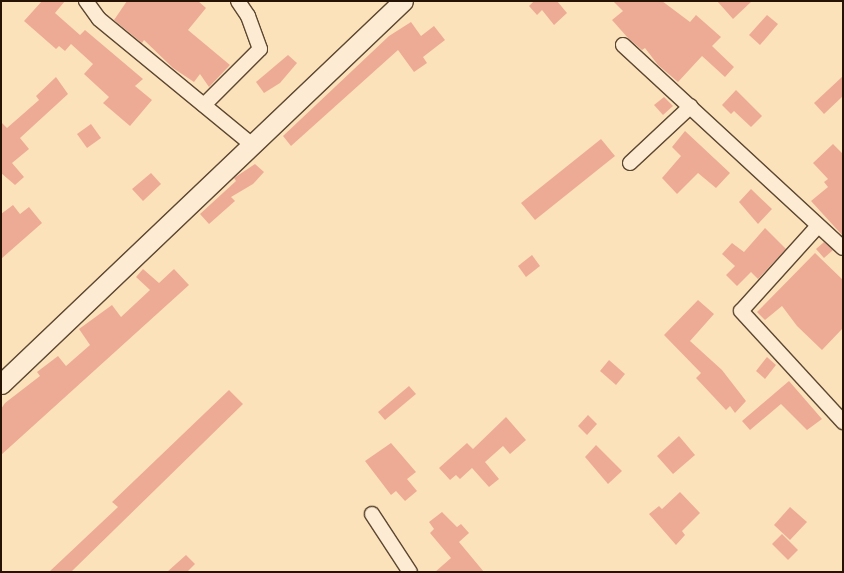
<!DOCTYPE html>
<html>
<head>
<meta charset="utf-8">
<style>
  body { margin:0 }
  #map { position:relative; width:844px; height:573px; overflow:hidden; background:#fce2bb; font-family:"Sorts Mill Goudy",serif }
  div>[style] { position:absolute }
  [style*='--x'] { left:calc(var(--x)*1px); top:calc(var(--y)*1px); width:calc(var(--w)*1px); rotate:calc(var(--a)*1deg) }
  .building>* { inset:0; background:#edab96 }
  .roads { filter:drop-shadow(1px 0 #5c4731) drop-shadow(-1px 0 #5c4731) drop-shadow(0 1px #5c4731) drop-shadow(0 -1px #5c4731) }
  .minor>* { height:14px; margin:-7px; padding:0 7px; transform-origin:7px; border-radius:7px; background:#fdecd3 }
  .secondary>* { height:19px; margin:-9.5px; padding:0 9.5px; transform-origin:9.5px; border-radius:9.5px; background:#fdecd3 }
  span { translate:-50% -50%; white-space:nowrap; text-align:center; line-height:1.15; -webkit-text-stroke:4.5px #fdecd3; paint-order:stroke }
  .frame { position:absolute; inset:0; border:2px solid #261303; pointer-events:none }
</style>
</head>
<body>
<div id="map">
  <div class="building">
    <div style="clip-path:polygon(42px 1px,65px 1px,55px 13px,80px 35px,85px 30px,143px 79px,135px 86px,152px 100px,130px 126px,103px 103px,109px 97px,84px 74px,93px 64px,71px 44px,65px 51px,59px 46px,56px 49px,24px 21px)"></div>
    <div style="clip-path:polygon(127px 1px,198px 1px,206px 8px,188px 30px,230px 65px,209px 87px,200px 74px,194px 82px,173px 68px,144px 40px,142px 43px,114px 20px)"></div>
    <div style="clip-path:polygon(534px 1px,557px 1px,567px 13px,554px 25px,542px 10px,537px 15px,529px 6px)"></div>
    <div style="clip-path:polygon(613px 1px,662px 1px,690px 22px,696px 15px,721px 37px,712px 46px,734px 67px,725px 77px,702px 56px,678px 82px,658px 65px,645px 48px,642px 50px,628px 38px,612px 20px,623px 11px)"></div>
    <div style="clip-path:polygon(717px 1px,752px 1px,733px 19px)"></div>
    <div style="clip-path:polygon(767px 15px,778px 24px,760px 45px,749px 35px)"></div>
    <div style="clip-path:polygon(411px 22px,421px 36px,434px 26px,445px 40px,423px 57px,427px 63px,414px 72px,398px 50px,291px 146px,283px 136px,389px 36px)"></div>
    <div style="clip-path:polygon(288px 55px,297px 63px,280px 83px,264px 93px,256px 82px)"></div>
    <div style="clip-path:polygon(843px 76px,843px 96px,824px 114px,814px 103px)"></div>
    <div style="clip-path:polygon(56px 77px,68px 94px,20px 138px,29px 149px,12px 163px,24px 177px,15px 185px,1px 173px,1px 122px,7px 128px,39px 100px,36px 96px)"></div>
    <div style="clip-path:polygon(736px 90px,762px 116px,751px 127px,734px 111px,731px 114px,722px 105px)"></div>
    <div style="clip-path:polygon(664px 97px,673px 106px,663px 115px,654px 105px)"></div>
    <div style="clip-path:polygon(91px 124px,101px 138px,87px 148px,77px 134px)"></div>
    <div style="clip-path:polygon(685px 131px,730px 173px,716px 188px,698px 173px,677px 194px,662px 178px,681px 156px,672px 147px)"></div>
    <div style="clip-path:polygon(601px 139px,615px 156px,535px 220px,521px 203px)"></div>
    <div style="clip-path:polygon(833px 144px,843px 154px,843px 236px,811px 201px,828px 187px,824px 182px,828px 179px,813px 163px)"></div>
    <div style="clip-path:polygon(255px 164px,264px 172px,253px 184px,231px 197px,235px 201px,209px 224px,200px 214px,236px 181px,234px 178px)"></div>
    <div style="clip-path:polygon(151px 173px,161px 184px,143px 201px,132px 189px)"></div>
    <div style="clip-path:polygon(751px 189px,772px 209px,758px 224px,739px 202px)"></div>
    <div style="clip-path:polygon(13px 205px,20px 214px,29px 207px,42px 223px,1px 259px,1px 214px)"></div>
    <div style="clip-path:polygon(765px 228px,786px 249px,758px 279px,751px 272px,737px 286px,726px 275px,735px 266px,722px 254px,732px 243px,744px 252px)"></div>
    <div style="clip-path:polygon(824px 242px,833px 250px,824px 258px,816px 249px)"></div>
    <div style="clip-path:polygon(815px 253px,843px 280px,843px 328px,822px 350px,797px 326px,782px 306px,765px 320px,757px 312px)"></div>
    <div style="clip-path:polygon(532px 255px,540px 266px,526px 277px,518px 266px)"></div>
    <div style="clip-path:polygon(143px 269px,159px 283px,174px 269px,189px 285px,1px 455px,1px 409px,5px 403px,40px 376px,37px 372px,58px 356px,66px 366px,90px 345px,79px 329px,112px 305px,121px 317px,150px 290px,136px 277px)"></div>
    <div style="clip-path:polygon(698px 300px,714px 314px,690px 341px,722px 370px,746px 401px,735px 413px,730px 406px,726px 410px,696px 378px,701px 373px,664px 335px)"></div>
    <div style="clip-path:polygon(767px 357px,776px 365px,765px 379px,756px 371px)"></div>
    <div style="clip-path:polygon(609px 360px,625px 374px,616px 385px,600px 371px)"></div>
    <div style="clip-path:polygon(789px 381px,822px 419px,807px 430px,781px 404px,750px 430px,742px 421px)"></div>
    <div style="clip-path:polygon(409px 386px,416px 394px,385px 420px,378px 412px)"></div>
    <div style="clip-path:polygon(229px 390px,243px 404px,71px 572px,49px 572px,118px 507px,112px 502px)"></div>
    <div style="clip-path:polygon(588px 415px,597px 424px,587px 435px,578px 426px)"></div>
    <div style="clip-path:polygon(506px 417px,526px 440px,510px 454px,503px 446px,485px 462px,499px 479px,489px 487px,472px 468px,460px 479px,456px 475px,450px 480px,439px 468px,467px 443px,473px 449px)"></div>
    <div style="clip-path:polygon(679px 436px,695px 455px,673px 474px,657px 456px)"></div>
    <div style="clip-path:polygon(391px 443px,416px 472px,407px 479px,417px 491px,405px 501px,396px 491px,391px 495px,365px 461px)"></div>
    <div style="clip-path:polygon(596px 445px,622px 471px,608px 484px,585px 457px)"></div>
    <div style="clip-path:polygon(680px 492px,700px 513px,682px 531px,685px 535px,676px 545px,649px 514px,659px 506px,662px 509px)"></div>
    <div style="clip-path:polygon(790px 507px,807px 522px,790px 540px,774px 525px)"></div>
    <div style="clip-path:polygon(442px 512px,457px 527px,461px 524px,469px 533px,459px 542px,484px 572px,435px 572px,451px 558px,430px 533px,434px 529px,429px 522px)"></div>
    <div style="clip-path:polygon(782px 534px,798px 550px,788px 560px,772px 544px)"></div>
    <div style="clip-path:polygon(186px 555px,195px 564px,187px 572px,167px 572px)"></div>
  </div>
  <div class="roads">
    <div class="minor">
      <div style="--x:86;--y:1;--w:22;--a:54"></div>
      <div style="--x:99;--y:19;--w:197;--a:39.4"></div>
      <div style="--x:623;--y:45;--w:299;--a:42.7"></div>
      <div style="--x:204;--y:105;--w:79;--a:-45"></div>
      <div style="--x:260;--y:49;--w:35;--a:-110"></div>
      <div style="--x:248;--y:16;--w:18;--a:-124"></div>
      <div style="--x:630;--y:163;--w:83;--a:-43.1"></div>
      <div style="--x:817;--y:227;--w:113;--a:132.1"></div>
      <div style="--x:741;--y:311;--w:151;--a:47.4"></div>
      <div style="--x:372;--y:514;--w:69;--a:56.8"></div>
    </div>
    <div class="secondary">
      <div style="--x:1;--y:384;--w:555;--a:-43.61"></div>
    </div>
  </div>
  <div class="frame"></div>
</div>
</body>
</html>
